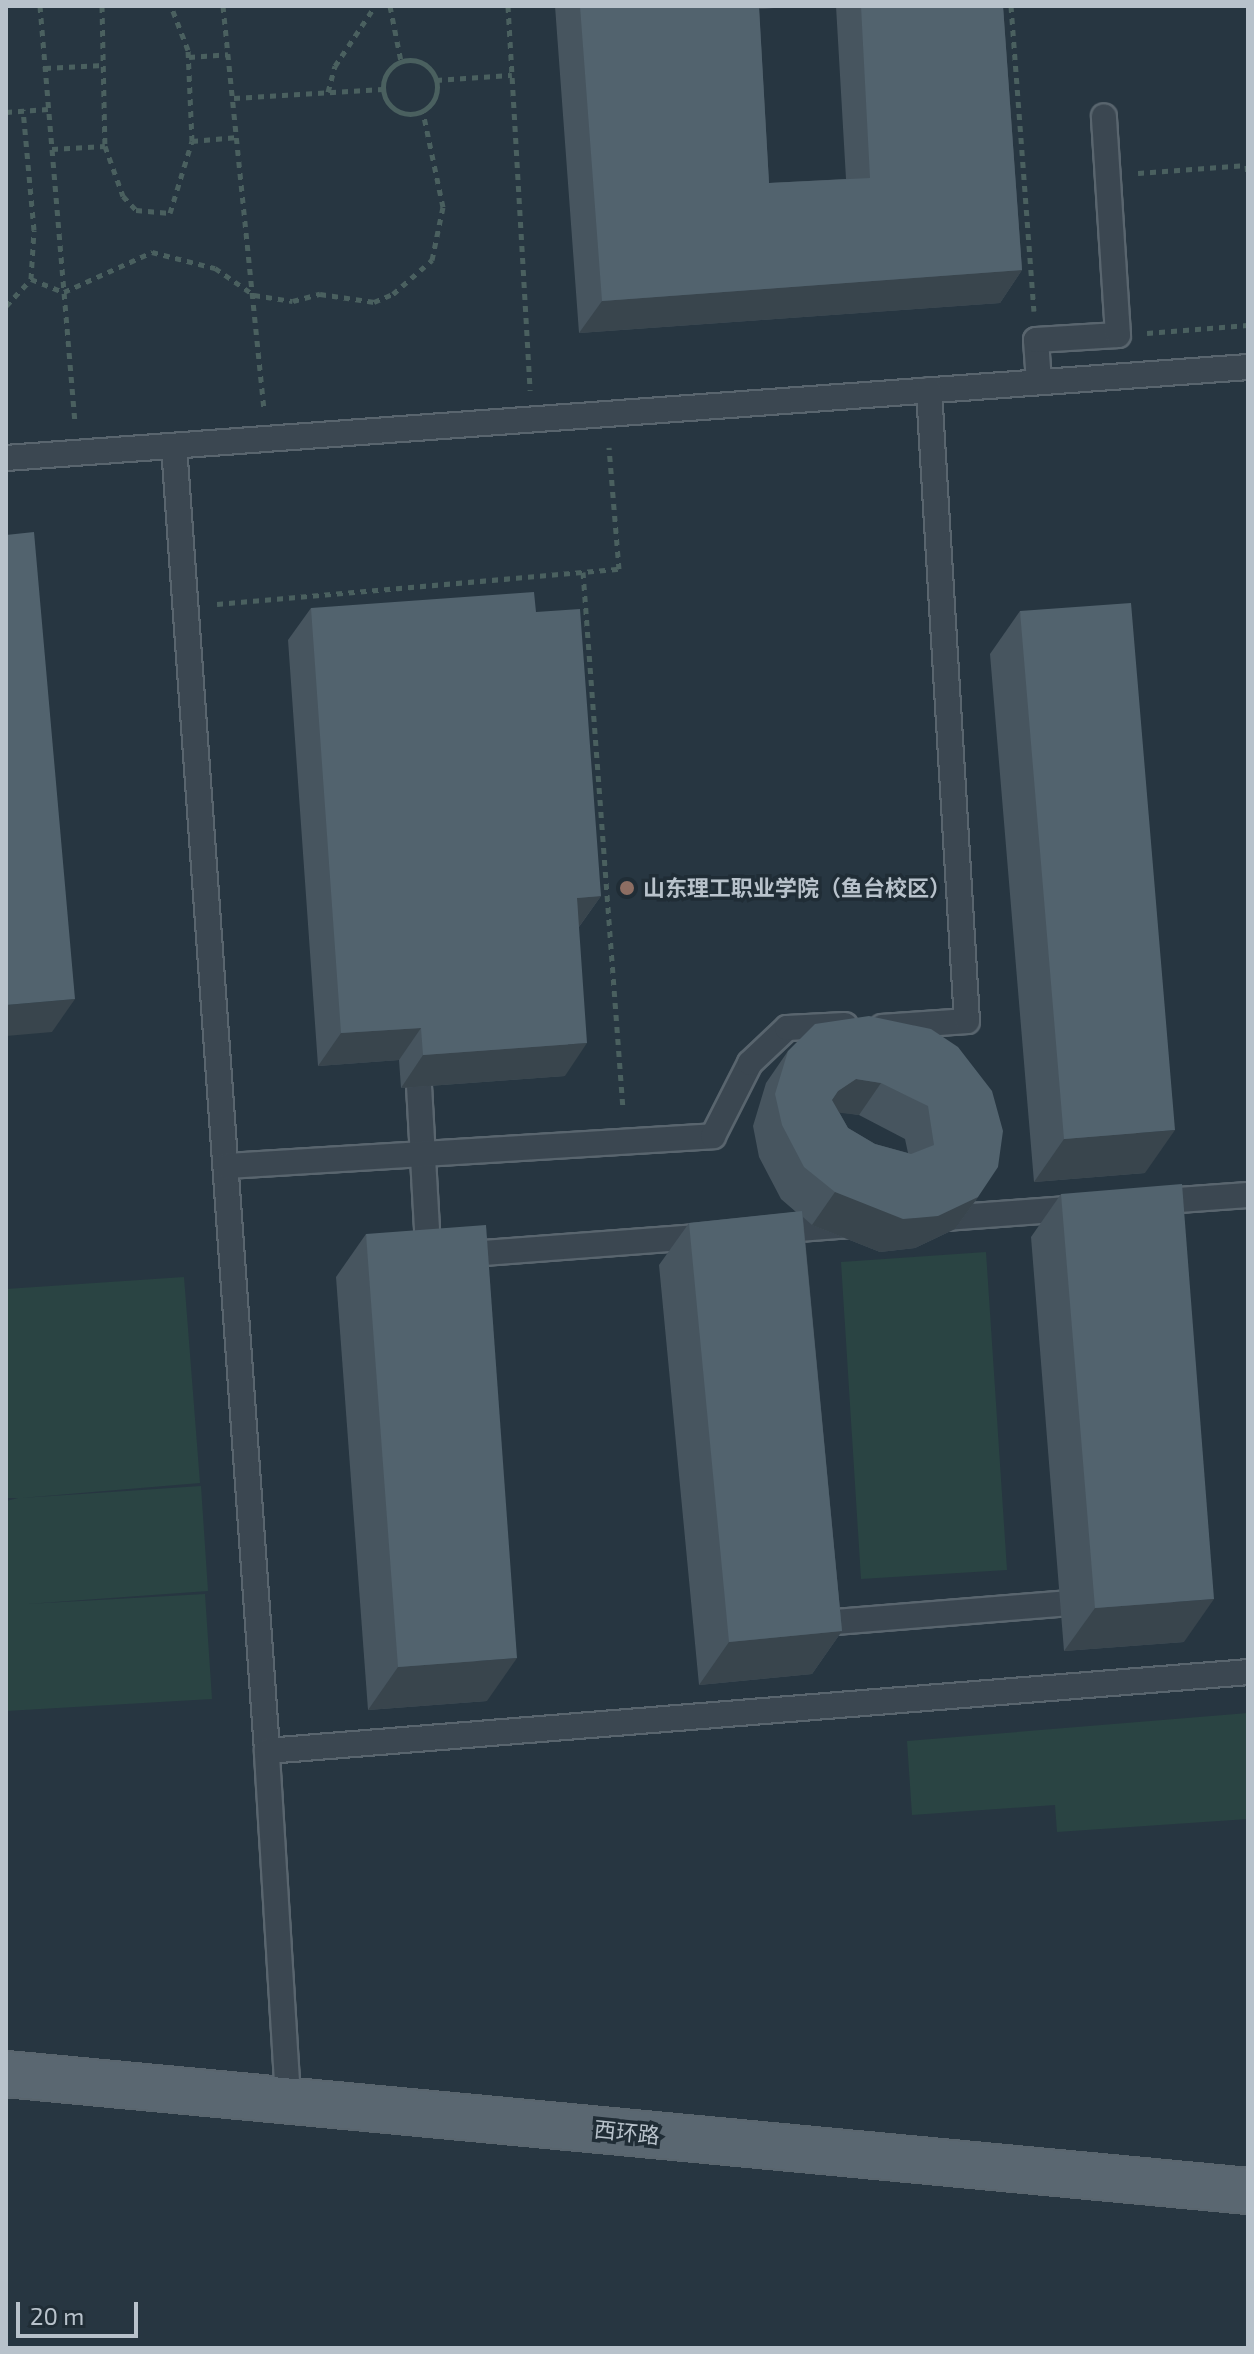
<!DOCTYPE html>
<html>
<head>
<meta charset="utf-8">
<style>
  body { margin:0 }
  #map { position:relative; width:1254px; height:2354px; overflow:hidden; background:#273641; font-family:"Exo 2","Noto Sans SC",sans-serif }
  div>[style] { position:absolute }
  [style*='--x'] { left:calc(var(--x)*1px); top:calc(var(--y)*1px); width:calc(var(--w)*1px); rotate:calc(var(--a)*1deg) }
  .green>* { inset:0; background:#2a4443 }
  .path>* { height:5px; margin-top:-2.5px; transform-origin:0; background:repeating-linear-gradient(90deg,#4a605f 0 6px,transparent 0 12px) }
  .path>.ring { margin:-2.5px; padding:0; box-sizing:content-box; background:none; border:5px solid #4a605f; border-radius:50% }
  .roads { filter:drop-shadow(2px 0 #59656e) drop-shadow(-2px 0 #59656e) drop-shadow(0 2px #59656e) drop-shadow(0 -2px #59656e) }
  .service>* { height:24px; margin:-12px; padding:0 12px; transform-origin:12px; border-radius:12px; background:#3b4751 }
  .primary>* { height:44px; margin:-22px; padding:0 22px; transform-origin:22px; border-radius:22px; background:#5a6771 }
  .wall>* { inset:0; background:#47555f }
  .shaded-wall>* { inset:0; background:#39454d }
  .building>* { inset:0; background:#52636e }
  .dots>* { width:22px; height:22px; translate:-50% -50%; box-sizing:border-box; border:4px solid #202d36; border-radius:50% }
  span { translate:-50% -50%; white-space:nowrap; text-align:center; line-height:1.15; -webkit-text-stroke:7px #202d36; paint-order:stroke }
  .poi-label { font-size:22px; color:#b8c2cb; font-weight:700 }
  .left { translate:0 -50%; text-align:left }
  .street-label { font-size:22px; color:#b8c2cb }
  .frame { position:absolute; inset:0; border:8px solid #b8c2cb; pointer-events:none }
  .scale { position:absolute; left:16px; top:2302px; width:122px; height:36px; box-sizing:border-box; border:4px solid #b8c2cb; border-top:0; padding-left:10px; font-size:24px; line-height:28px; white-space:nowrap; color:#b8c2cb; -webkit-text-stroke:6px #202d36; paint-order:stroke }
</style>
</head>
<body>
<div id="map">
  <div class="green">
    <div style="clip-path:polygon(986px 1252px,1007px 1570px,861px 1579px,841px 1262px)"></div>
    <div style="clip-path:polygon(184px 1277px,200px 1483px,21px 1498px,201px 1486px,208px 1591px,27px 1604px,205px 1594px,212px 1699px,6px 1711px,6px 1501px,18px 1498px,6px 1498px,6px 1289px)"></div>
    <div style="clip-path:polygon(1248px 1713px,1248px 1819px,1057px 1832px,1055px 1805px,912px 1815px,907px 1741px)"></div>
  </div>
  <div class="path">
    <div style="--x:40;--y:6;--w:419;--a:85.2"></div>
    <div style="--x:102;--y:6;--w:140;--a:88.8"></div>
    <div style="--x:105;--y:146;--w:53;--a:70.2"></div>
    <div style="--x:123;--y:196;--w:19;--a:47"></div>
    <div style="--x:136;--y:210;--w:34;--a:5"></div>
    <div style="--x:170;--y:213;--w:75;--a:-73"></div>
    <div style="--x:192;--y:141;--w:91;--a:-92.5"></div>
    <div style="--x:188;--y:50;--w:47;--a:-111.1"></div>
    <div style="--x:223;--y:6;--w:403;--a:84.2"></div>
    <div style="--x:390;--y:6;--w:56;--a:78.7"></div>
    <div style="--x:508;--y:6;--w:385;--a:86.7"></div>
    <div style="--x:1011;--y:6;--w:306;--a:85.7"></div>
    <div style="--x:189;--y:57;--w:39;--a:-4"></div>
    <div class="ring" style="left:383px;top:60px;width:49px;height:49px"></div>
    <div style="--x:45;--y:68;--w:58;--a:-3"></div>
    <div style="--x:436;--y:80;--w:76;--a:-3.8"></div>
    <div style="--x:328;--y:92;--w:27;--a:-75"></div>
    <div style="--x:335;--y:66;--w:72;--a:-56.3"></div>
    <div style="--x:234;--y:98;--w:149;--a:-3.5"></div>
    <div style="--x:6;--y:112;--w:42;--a:-4.1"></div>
    <div style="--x:192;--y:141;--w:46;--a:-5"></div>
    <div style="--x:52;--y:149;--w:53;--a:-3.2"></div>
    <div style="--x:1138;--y:173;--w:109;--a:-4.2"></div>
    <div style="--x:1247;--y:165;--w:12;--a:85"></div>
    <div style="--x:31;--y:279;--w:35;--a:22"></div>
    <div style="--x:64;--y:292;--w:97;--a:-24.4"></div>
    <div style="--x:152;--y:252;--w:65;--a:14.3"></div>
    <div style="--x:215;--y:268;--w:47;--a:34.7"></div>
    <div style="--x:254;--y:295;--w:39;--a:9"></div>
    <div style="--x:293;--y:301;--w:28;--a:-15"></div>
    <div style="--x:320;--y:294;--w:55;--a:8.4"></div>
    <div style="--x:374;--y:302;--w:21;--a:-23"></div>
    <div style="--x:393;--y:294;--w:52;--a:-41.1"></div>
    <div style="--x:432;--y:260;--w:54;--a:-78.3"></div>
    <div style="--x:443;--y:207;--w:97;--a:-101.9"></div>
    <div style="--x:6;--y:306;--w:37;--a:-47"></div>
    <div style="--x:31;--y:279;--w:49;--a:-86.5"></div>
    <div style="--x:34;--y:230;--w:121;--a:-95.2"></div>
    <div style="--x:1147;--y:333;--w:101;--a:-4.5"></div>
    <div style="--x:583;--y:572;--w:538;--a:85.74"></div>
    <div style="--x:217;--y:604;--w:404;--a:-5"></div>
    <div style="--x:619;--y:569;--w:122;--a:-94.7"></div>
  </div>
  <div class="roads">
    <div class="service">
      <div style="--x:1039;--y:382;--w:42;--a:-94.1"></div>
      <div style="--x:1036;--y:340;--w:82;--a:-3.5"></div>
      <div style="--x:1118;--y:335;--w:219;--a:-93.7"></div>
      <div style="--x:174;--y:446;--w:1308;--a:85.92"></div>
      <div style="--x:6;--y:458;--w:1245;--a:-4.19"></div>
      <div style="--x:882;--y:1027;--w:85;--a:-4"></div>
      <div style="--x:967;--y:1021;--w:632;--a:-93.45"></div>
      <div style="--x:419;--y:1086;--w:177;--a:86.8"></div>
      <div style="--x:227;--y:1166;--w:487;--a:-3.5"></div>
      <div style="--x:713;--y:1136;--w:82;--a:-63.1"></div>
      <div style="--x:750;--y:1063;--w:51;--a:-43.4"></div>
      <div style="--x:787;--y:1028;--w:58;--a:-3"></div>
      <div style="--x:1151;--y:1202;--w:97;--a:-4.1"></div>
      <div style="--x:931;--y:1219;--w:151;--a:-4.2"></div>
      <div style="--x:772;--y:1231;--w:79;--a:-4.3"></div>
      <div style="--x:457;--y:1255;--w:255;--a:-4.3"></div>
      <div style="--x:810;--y:1624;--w:252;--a:-4.6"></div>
      <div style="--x:288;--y:2098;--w:348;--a:-93.5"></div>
      <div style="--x:267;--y:1751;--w:984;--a:-4.6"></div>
    </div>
    <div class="primary">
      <div style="--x:6;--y:2074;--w:1247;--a:5.38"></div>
    </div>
  </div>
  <div class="wall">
    <div style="clip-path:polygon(555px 6px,805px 6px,759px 9px,769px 183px,846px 179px,836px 6px,1003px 6px,1022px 270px,1000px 303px,579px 333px)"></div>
    <div style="clip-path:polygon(311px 608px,536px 612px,601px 896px,579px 927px,565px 1076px,401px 1088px,399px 1060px,318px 1066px,288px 640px)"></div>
    <div style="clip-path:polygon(1020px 611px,1145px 1173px,1034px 1182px,990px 654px)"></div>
    <div style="clip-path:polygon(evenodd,931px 1029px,978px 1197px,955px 1229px,915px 1248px,880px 1252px,812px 1225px,803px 1217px,842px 1631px,812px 1674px,699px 1685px,659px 1265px,689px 1223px,796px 1212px,781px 1199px,759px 1157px,753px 1126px,766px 1083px,788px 1051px,931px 1029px,839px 1112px,859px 1115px,905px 1139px,908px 1153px,875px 1144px,848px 1128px,839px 1112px)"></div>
    <div style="clip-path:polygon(1061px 1194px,1184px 1642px,1064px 1651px,1031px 1237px)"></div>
    <div style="clip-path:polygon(366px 1234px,487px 1701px,368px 1710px,336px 1277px)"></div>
  </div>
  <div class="shaded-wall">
    <div style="clip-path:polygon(738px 6px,805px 6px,735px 10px)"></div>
    <div style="clip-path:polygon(1022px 270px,1000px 303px,579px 333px,602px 301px)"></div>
    <div style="clip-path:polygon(601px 896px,578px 928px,577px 898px)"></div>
    <div style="clip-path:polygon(75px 999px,52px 1032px,6px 1036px,6px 1005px)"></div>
    <div style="clip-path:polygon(421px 1028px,399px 1060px,318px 1066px,341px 1033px)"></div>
    <div style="clip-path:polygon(587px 1043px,565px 1076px,401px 1088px,423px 1055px)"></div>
    <div style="clip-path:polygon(856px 1079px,881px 1083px,859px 1115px,833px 1112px,815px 1123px,838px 1091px)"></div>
    <div style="clip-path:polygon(1175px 1130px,1145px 1173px,1034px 1182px,1064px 1139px)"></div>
    <div style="clip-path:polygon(835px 1192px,978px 1197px,955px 1229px,915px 1248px,880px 1252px,812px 1225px)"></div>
    <div style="clip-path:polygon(1214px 1599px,1184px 1642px,1064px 1651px,1095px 1608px)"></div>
    <div style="clip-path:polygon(842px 1631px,812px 1674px,699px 1685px,729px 1642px)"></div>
    <div style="clip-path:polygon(517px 1658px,487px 1701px,368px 1710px,398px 1667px)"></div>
  </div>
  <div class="building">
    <div style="clip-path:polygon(580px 6px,759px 6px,769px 183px,870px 178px,861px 6px,1003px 6px,1022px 270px,602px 301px)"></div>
    <div style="clip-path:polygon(34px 532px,75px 999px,6px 1005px,6px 535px)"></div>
    <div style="clip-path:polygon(534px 592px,536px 612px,580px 609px,601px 896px,577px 898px,587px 1043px,423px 1055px,421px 1028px,341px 1033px,311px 608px)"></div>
    <div style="clip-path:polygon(1131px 603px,1175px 1130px,1064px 1139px,1020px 611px)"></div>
    <div style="clip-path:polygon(evenodd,869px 1016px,931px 1029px,958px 1047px,992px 1091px,1003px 1131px,998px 1167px,978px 1197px,938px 1216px,903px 1219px,835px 1192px,804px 1167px,782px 1125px,775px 1094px,788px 1051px,815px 1024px,869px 1016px,856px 1079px,881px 1083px,928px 1106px,934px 1145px,911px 1154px,875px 1144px,848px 1128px,832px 1100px,838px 1091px,856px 1079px)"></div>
    <div style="clip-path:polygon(1182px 1184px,1214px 1599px,1095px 1608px,1061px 1194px)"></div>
    <div style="clip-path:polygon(802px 1211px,842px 1631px,729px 1642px,689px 1223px)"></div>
    <div style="clip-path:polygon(486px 1225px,517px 1658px,398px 1667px,366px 1234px)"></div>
  </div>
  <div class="dots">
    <div style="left:627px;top:888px;background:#8d6e63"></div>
  </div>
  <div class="poi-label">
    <span class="left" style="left:643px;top:888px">山东理工职业学院（鱼台校区）</span>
  </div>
  <div class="street-label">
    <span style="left:627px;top:2132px;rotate:6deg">西环路</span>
  </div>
  <div class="frame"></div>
  <div class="scale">20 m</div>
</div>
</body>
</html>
